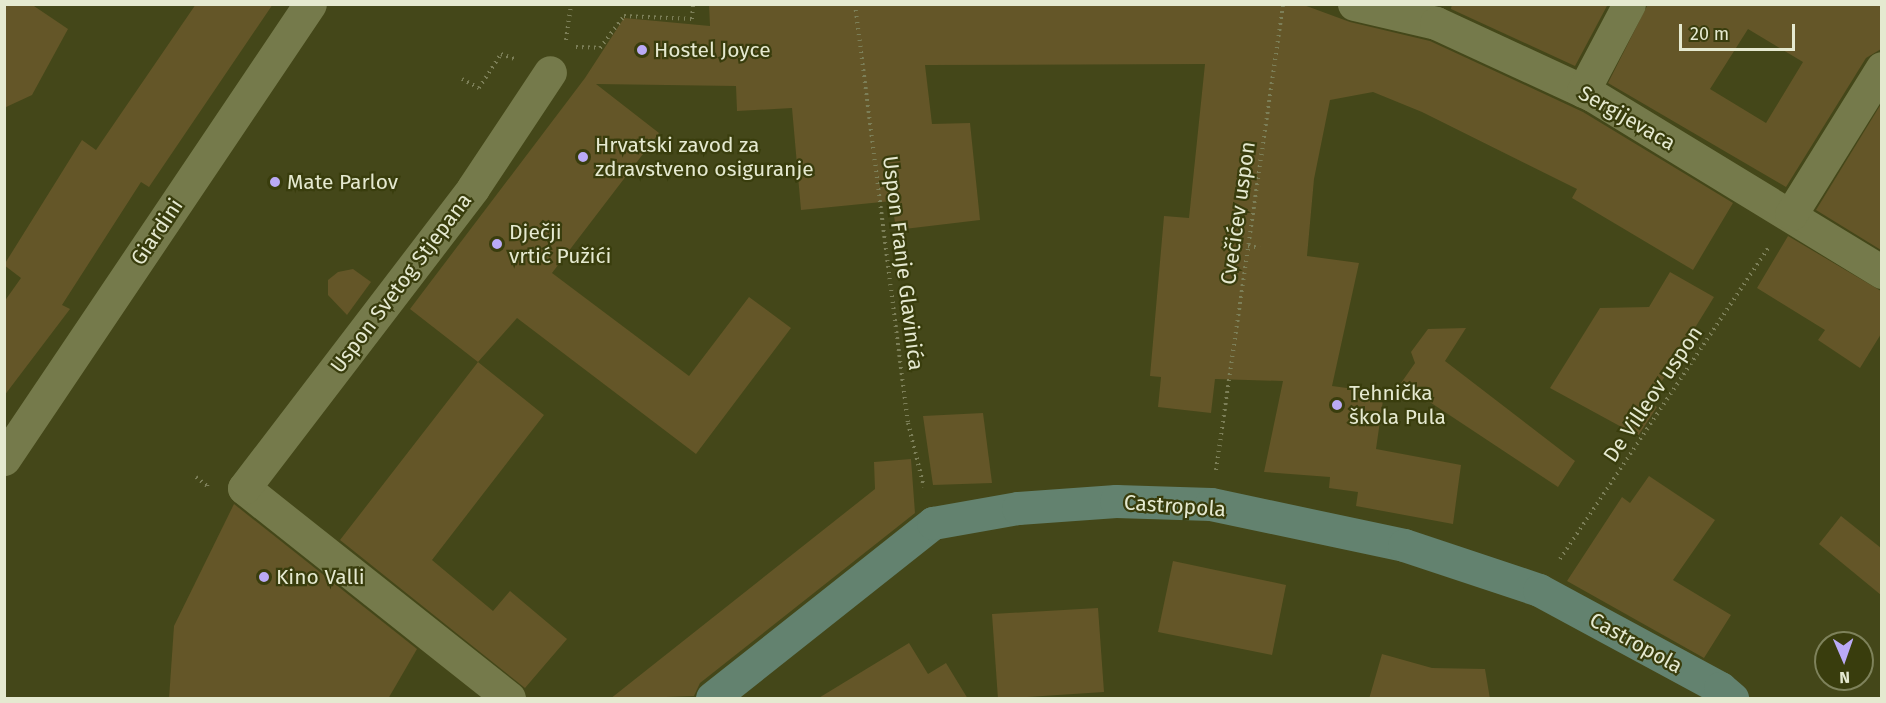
<!DOCTYPE html>
<html>
<head>
<meta charset="utf-8">
<style>
  body { margin:0 }
  #map { position:relative; width:1886px; height:703px; overflow:hidden; background:#444719; font-family:"Fira Sans",sans-serif }
  div>[style] { position:absolute }
  [style*='--x'] { left:calc(var(--x)*1px); top:calc(var(--y)*1px); width:calc(var(--w)*1px); rotate:calc(var(--a)*1deg) }
  .building>* { inset:0; background:#645628 }
  .path>* { height:4px; margin-top:-2px; transform-origin:0; background:repeating-linear-gradient(90deg,#7c7f58 0 1.5px,transparent 0 6px) }
  .street>* { height:33px; margin:-16.5px; padding:0 16.5px; transform-origin:16.5px; border-radius:16.5px; background:#757a4b }
  .secondary>* { height:33px; margin:-16.5px; padding:0 16.5px; transform-origin:16.5px; border-radius:16.5px; background:#63826f }
  .dots>* { width:16px; height:16px; translate:-50% -50%; box-sizing:border-box; border:3px solid #393d0d; border-radius:50% }
  span { translate:-50% -50%; white-space:nowrap; text-align:center; line-height:1.15; -webkit-text-stroke:4.5px #393d0d; paint-order:stroke }
  .poi-label { font-size:21px; color:#e5e9d0 }
  .left { translate:0 -50%; text-align:left }
  .street-label { font-size:21px; color:#e5e9d0 }
  .frame { position:absolute; inset:0; border:6px solid #e5e9d0; pointer-events:none }
  .north { position:absolute; left:1814px; top:631px; width:60px; height:60px; box-sizing:border-box; background:#393d0d; border:2px solid #7e825b; border-radius:50%; rotate:178deg; font-size:16px; font-weight:700; line-height:24px; text-align:center; color:#e5e9d0 }
  .north::after { content:''; display:block; margin:auto; width:21px; height:27px; background:#baaaf6; clip-path:polygon(50% 0,100% 100%,50% 72%,0 100%) }
  .scale { position:absolute; left:1679px; top:24px; width:116px; height:27px; box-sizing:border-box; border:3px solid #e5e9d0; border-top:0; padding-left:8px; font-size:18px; line-height:21px; white-space:nowrap; color:#e5e9d0; -webkit-text-stroke:4px #393d0d; paint-order:stroke }
</style>
</head>
<body>
<div id="map">
  <div class="building">
    <div style="clip-path:polygon(4px 4px,31px 4px,68px 29px,32px 95px,4px 108px)"></div>
    <div style="clip-path:polygon(196px 4px,273px 4px,149px 187px,141px 182px,62px 305px,70px 309px,4px 396px,4px 302px,21px 278px,4px 265px,82px 140px,96px 150px)"></div>
    <div style="clip-path:polygon(709px 4px,1301px 4px,1350px 22px,1430px 41px,1583px 112px,1733px 203px,1693px 270px,1572px 198px,1577px 189px,1422px 112px,1373px 92px,1330px 100px,1314px 179px,1307px 256px,1359px 263px,1332px 386px,1384px 393px,1376px 449px,1461px 465px,1453px 524px,1356px 506px,1358px 492px,1329px 488px,1330px 477px,1264px 472px,1283px 381px,1215px 379px,1211px 413px,1158px 407px,1161px 377px,1150px 376px,1164px 216px,1189px 218px,1205px 64px,925px 65px,932px 124px,970px 123px,980px 220px,896px 230px,892px 201px,801px 210px,792px 108px,737px 111px,736px 86px,596px 84px,659px 133px,552px 273px,689px 376px,749px 297px,791px 328px,696px 454px,517px 318px,478px 362px,410px 309px,585px 78px,624px 18px,710px 26px)"></div>
    <div style="clip-path:polygon(1452px 4px,1608px 4px,1575px 66px,1451px 9px)"></div>
    <div style="clip-path:polygon(evenodd,1648px 4px,1881px 4px,1881px 49px,1866px 58px,1786px 187px,1608px 83px,1648px 4px,1748px 29px,1803px 62px,1766px 123px,1710px 89px,1748px 29px)"></div>
    <div style="clip-path:polygon(1881px 104px,1881px 250px,1816px 210px)"></div>
    <div style="clip-path:polygon(1788px 236px,1881px 291px,1881px 334px,1860px 368px,1818px 340px,1825px 330px,1757px 288px)"></div>
    <div style="clip-path:polygon(353px 269px,371px 282px,347px 315px,328px 295px,328px 280px,338px 272px)"></div>
    <div style="clip-path:polygon(1670px 272px,1714px 297px,1649px 402px,1657px 407px,1638px 436px,1550px 388px,1600px 308px,1649px 307px)"></div>
    <div style="clip-path:polygon(1466px 328px,1445px 361px,1575px 461px,1558px 487px,1401px 383px,1415px 363px,1411px 352px,1428px 329px)"></div>
    <div style="clip-path:polygon(478px 362px,544px 415px,432px 560px,493px 611px,510px 591px,567px 639px,525px 688px,340px 540px)"></div>
    <div style="clip-path:polygon(983px 413px,992px 483px,933px 485px,923px 416px)"></div>
    <div style="clip-path:polygon(911px 459px,915px 513px,700px 683px,694px 696px,610px 699px,875px 489px,874px 462px)"></div>
    <div style="clip-path:polygon(1649px 476px,1715px 520px,1673px 580px,1731px 615px,1704px 658px,1567px 581px,1622px 497px,1630px 503px)"></div>
    <div style="clip-path:polygon(234px 504px,417px 649px,388px 699px,169px 699px,174px 626px)"></div>
    <div style="clip-path:polygon(1841px 516px,1881px 548px,1881px 595px,1819px 544px)"></div>
    <div style="clip-path:polygon(1173px 561px,1286px 585px,1272px 655px,1158px 632px)"></div>
    <div style="clip-path:polygon(1098px 608px,1104px 692px,998px 699px,992px 614px)"></div>
    <div style="clip-path:polygon(909px 643px,928px 674px,946px 663px,968px 699px,817px 699px)"></div>
    <div style="clip-path:polygon(1382px 654px,1432px 668px,1485px 669px,1490px 699px,1369px 699px)"></div>
  </div>
  <div class="path">
    <div style="--x:855;--y:4;--w:422;--a:82.8"></div>
    <div style="--x:908;--y:423;--w:66;--a:76"></div>
    <div style="--x:566;--y:40;--w:36;--a:-82"></div>
    <div style="--x:576;--y:47;--w:24;--a:2"></div>
    <div style="--x:600;--y:48;--w:40;--a:-53"></div>
    <div style="--x:624;--y:16;--w:68;--a:2.5"></div>
    <div style="--x:692;--y:19;--w:15;--a:-86"></div>
    <div style="--x:462;--y:79;--w:19;--a:28"></div>
    <div style="--x:479;--y:88;--w:40;--a:-57.1"></div>
    <div style="--x:501;--y:54;--w:15;--a:20"></div>
    <div style="--x:1248;--y:246;--w:12;--a:9"></div>
    <div style="--x:1216;--y:470;--w:471;--a:-81.8"></div>
    <div style="--x:196;--y:477;--w:14;--a:39"></div>
    <div style="--x:207;--y:486;--w:3;--a:-72"></div>
    <div style="--x:1560;--y:559;--w:376;--a:-56.2"></div>
  </div>
  <div class="street">
    <div style="--x:1354;--y:4;--w:84;--a:13"></div>
    <div style="--x:1436;--y:23;--w:172;--a:24.8"></div>
    <div style="--x:1592;--y:95;--w:340;--a:31.4"></div>
    <div style="--x:1583;--y:91;--w:98;--a:-62.1"></div>
    <div style="--x:1791;--y:214;--w:172;--a:-58.1"></div>
    <div style="--x:4;--y:459;--w:548;--a:-56.08"></div>
    <div style="--x:509;--y:698;--w:338;--a:-141.6"></div>
    <div style="--x:244;--y:488;--w:377;--a:-52.6"></div>
    <div style="--x:473;--y:188;--w:139;--a:-56.4"></div>
  </div>
  <div class="secondary">
    <div style="--x:712;--y:698;--w:282;--a:-38.4"></div>
    <div style="--x:933;--y:523;--w:86;--a:-10"></div>
    <div style="--x:1018;--y:508;--w:98;--a:-4.1"></div>
    <div style="--x:1116;--y:501;--w:95;--a:1.8"></div>
    <div style="--x:1211;--y:504;--w:197;--a:12"></div>
    <div style="--x:1404;--y:545;--w:142;--a:18.4"></div>
    <div style="--x:1539;--y:590;--w:206;--a:28.4"></div>
    <div style="--x:1720;--y:688;--w:16;--a:40"></div>
  </div>
  <div class="dots">
    <div style="left:642px;top:50px;background:#baaaf6"></div>
    <div style="left:583px;top:157px;background:#baaaf6"></div>
    <div style="left:275px;top:182px;background:#baaaf6"></div>
    <div style="left:497px;top:244px;background:#baaaf6"></div>
    <div style="left:1337px;top:405px;background:#baaaf6"></div>
    <div style="left:264px;top:577px;background:#baaaf6"></div>
  </div>
  <div class="poi-label">
    <span class="left" style="left:654px;top:50px">Hostel Joyce</span>
    <span class="left" style="left:595px;top:157px">Hrvatski zavod za<br>zdravstveno osiguranje</span>
    <span class="left" style="left:287px;top:182px">Mate Parlov</span>
    <span class="left" style="left:509px;top:244px">Dječji<br>vrtić Pužići</span>
    <span class="left" style="left:1349px;top:405px">Tehnička<br>škola Pula</span>
    <span class="left" style="left:276px;top:577px">Kino Valli</span>
  </div>
  <div class="street-label">
    <span style="left:1627px;top:118px;rotate:30deg">Sergijevaca</span>
    <span style="left:1238px;top:213px;rotate:-82deg">Cvečićev uspon</span>
    <span style="left:157px;top:232px;rotate:-56deg">Giardini</span>
    <span style="left:903px;top:263px;rotate:83deg">Uspon Franje Glavinića</span>
    <span style="left:401px;top:283px;rotate:-53deg">Uspon Svetog Stjepana</span>
    <span style="left:1653px;top:394px;rotate:-56deg">De Villeov uspon</span>
    <span style="left:1175px;top:506px;rotate:4deg">Castropola</span>
    <span style="left:1636px;top:643px;rotate:29deg">Castropola</span>
  </div>
  <div class="frame"></div>
  <div class="north">N</div>
  <div class="scale">20 m</div>
</div>
</body>
</html>
